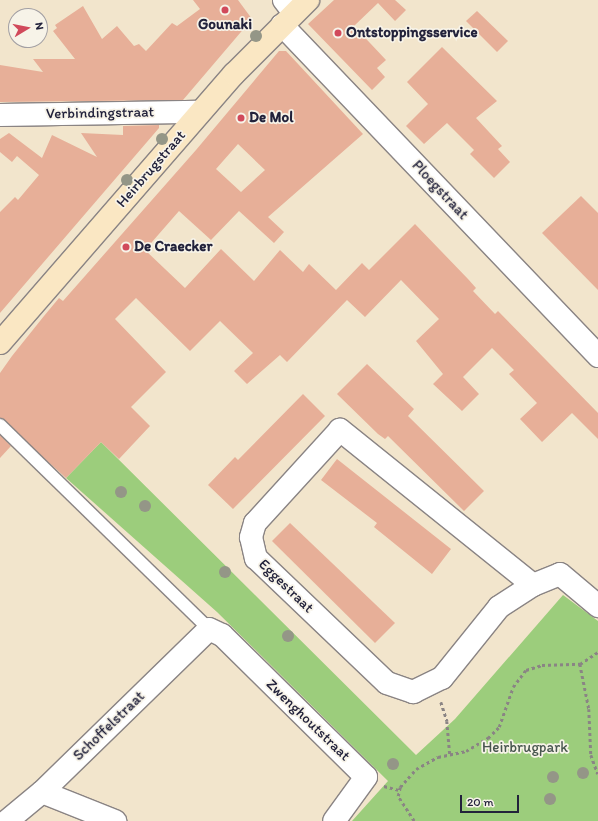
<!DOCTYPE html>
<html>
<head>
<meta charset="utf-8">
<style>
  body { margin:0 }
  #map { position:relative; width:598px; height:821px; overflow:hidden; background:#f2e5cc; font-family:Itim,sans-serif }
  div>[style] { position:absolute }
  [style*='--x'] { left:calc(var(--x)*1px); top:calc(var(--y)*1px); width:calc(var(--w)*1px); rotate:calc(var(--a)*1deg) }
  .green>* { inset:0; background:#9ccd7c }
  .building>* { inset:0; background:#e7af98 }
  .path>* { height:2.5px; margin-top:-1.25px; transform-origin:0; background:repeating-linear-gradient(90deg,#8a8484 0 3px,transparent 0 6px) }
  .roads { filter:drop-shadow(1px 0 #8a8484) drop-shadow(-1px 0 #8a8484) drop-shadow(0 1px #8a8484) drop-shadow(0 -1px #8a8484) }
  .lane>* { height:12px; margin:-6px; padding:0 6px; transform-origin:6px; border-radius:6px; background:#fff }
  .street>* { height:22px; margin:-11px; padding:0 11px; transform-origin:11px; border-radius:11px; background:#fff }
  .secondary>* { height:22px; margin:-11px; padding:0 11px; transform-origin:11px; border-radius:11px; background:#fae7c3 }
  .trees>* { width:12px; height:12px; margin:-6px; border-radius:50%; background:#949687 }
  .dots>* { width:11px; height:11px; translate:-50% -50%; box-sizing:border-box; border:2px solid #f7f3e8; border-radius:50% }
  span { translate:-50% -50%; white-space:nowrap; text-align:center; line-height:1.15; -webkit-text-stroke:3.5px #f7f3e8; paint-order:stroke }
  .poi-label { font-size:15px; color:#22223b; font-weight:700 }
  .left { translate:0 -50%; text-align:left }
  .street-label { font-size:15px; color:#22223b }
  .park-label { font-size:15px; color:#47554e }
  .north { position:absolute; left:8px; top:8px; width:40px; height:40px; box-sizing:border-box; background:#f7f3e8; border:1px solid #a29fa3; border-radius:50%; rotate:80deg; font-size:11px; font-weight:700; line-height:16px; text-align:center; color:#22223b }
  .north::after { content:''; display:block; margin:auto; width:14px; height:18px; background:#d1495b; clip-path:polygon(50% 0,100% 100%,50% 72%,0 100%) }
  .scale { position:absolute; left:460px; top:795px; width:59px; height:18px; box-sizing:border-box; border:2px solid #22223b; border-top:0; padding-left:5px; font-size:12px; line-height:14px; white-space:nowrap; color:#22223b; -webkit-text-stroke:3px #f7f3e8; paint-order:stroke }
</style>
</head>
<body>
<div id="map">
  <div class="green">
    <div style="clip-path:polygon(101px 442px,416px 755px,455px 719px,563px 595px,598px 621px,598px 821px,352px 821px,388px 781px,217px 612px,66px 478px)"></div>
  </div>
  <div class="building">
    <div style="clip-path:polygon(193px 0,238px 0,252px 19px,183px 100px,0 102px,0 65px,43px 72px,33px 59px,75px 59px,53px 31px,57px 28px,55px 25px,83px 6px,102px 39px,117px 26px,134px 46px,139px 44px,146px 51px,172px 23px,177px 26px,200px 9px)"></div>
    <div style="clip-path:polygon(334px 0,395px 0,406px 10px,395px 21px,378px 3px,354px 26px,386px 60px,377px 68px,385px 77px,372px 90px,308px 24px)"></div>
    <div style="clip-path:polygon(477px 11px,508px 41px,497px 52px,466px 21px)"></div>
    <div style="clip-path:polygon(442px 47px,497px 101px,476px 118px,502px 146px,498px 149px,510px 162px,494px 178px,470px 154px,474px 150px,447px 123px,424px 144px,406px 126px,428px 104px,407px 82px)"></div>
    <div style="clip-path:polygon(evenodd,279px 51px,286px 51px,363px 134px,268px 217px,284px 232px,274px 243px,239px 211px,211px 240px,179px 211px,145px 250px,185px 288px,221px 249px,254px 281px,280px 250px,303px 272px,309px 264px,336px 290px,362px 263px,369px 270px,415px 224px,468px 279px,476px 288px,473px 291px,495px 314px,498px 311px,598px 413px,598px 439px,572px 413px,542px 442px,520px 419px,537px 403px,509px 374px,514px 370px,492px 348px,463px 377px,479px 394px,462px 411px,433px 384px,443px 374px,416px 341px,439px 319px,401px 280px,365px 317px,347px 300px,287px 362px,280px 355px,247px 384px,234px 371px,253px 353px,220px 321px,190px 351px,136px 298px,115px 319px,166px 372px,131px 407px,150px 426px,119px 459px,101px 442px,66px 478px,0 418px,0 373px,12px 356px,44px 316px,59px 298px,63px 301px,196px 150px,279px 51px,238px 144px,265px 170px,241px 192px,216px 169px,238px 144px)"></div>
    <div style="clip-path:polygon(159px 125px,159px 128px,0 313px,0 212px,15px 197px,18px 200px,39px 175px,17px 156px,12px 162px,0 152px,0 139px,9px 133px,42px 158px,52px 135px,97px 157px,81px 133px,123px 135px,123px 126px)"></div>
    <div style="clip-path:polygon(581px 196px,598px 213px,598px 290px,542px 233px)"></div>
    <div style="clip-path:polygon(367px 364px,414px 409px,408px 416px,484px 491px,464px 511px,388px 436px,385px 439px,378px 434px,337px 394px)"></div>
    <div style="clip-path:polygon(303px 394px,325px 416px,233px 509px,208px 485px,235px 457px,238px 460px)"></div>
    <div style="clip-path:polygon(0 435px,11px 446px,0 458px)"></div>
    <div style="clip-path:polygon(337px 459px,451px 549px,432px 574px,374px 527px,377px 523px,321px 480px)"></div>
    <div style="clip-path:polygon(290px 523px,395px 623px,375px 643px,272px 541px)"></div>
  </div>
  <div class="path">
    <div style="--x:580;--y:664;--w:46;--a:78.7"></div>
    <div style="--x:589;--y:709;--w:46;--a:87.5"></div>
    <div style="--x:591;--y:755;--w:20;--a:70"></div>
    <div style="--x:441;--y:702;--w:20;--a:72"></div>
    <div style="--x:447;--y:721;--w:33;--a:85"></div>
    <div style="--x:384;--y:786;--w:16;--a:15"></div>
    <div style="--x:414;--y:821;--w:30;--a:-123"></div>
    <div style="--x:398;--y:796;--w:9;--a:-77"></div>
    <div style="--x:400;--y:787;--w:24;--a:-48"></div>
    <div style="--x:416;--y:769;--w:25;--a:-29"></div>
    <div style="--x:438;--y:757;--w:29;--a:-12"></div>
    <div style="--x:466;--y:751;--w:26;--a:-31"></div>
    <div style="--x:488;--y:738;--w:16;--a:-45"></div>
    <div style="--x:499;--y:727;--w:42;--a:-70.7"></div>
    <div style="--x:513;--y:687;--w:21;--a:-53"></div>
    <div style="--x:526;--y:670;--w:17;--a:-17"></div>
    <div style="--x:542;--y:665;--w:38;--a:-2"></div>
    <div style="--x:580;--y:664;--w:22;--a:-34"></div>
  </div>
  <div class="roads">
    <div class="lane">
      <div style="--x:0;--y:425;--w:292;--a:44.3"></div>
    </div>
    <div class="street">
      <div style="--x:284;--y:0;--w:16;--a:52"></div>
      <div style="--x:282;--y:25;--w:458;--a:46.3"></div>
      <div style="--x:0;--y:115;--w:200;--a:-0.9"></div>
      <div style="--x:533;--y:585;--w:248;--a:-141.2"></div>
      <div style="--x:340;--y:430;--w:126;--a:132.4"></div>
      <div style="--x:255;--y:523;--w:15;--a:106"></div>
      <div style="--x:251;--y:537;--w:22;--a:77"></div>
      <div style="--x:256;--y:558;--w:181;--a:43.7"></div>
      <div style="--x:387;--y:683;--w:28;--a:19"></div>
      <div style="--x:413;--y:692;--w:32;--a:-26"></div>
      <div style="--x:442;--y:678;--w:91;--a:-51.2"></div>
      <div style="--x:499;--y:607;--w:40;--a:-32.9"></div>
      <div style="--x:533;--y:585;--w:29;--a:-22"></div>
      <div style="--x:560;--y:574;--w:50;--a:40.1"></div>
      <div style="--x:42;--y:792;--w:79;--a:21.7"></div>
      <div style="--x:7;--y:821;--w:45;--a:-39.6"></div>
      <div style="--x:42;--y:792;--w:233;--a:-44.3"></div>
      <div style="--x:209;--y:629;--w:14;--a:25"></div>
      <div style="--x:222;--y:635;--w:202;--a:44.6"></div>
      <div style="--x:366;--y:777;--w:54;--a:126"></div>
    </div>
    <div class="secondary">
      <div style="--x:0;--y:343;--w:357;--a:-49"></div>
      <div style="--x:234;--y:74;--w:105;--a:-45"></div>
    </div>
  </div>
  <div class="trees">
    <div style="left:256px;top:36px"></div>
    <div style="left:162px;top:139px"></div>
    <div style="left:127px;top:180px"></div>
    <div style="left:121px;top:492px"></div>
    <div style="left:145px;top:506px"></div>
    <div style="left:225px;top:572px"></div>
    <div style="left:288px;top:636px"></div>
    <div style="left:393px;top:764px"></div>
    <div style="left:583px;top:773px"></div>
    <div style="left:553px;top:777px"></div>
    <div style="left:550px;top:799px"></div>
  </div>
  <div class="dots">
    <div style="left:225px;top:10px;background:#d1495b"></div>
    <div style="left:338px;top:33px;background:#d1495b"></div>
    <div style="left:241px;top:118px;background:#d1495b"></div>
    <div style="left:126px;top:247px;background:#d1495b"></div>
  </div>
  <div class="poi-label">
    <span style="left:225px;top:25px">Gounaki</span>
    <span class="left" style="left:346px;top:33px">Ontstoppingsservice</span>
    <span class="left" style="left:249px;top:118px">De Mol</span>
    <span class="left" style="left:134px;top:247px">De Craecker</span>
  </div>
  <div class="street-label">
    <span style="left:100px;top:113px;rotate:-1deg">Verbindingstraat</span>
    <span style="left:151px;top:169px;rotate:-49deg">Heirbrugstraat</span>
    <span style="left:440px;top:190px;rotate:47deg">Ploegstraat</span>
    <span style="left:286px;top:586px;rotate:44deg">Eggestraat</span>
    <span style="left:308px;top:720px;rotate:44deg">Zwenghoutstraat</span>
    <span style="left:109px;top:726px;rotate:-44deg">Schoffelstraat</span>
  </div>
  <div class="park-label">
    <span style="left:525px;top:748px">Heirbrugpark</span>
  </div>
  <div class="north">N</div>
  <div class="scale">20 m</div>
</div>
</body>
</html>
